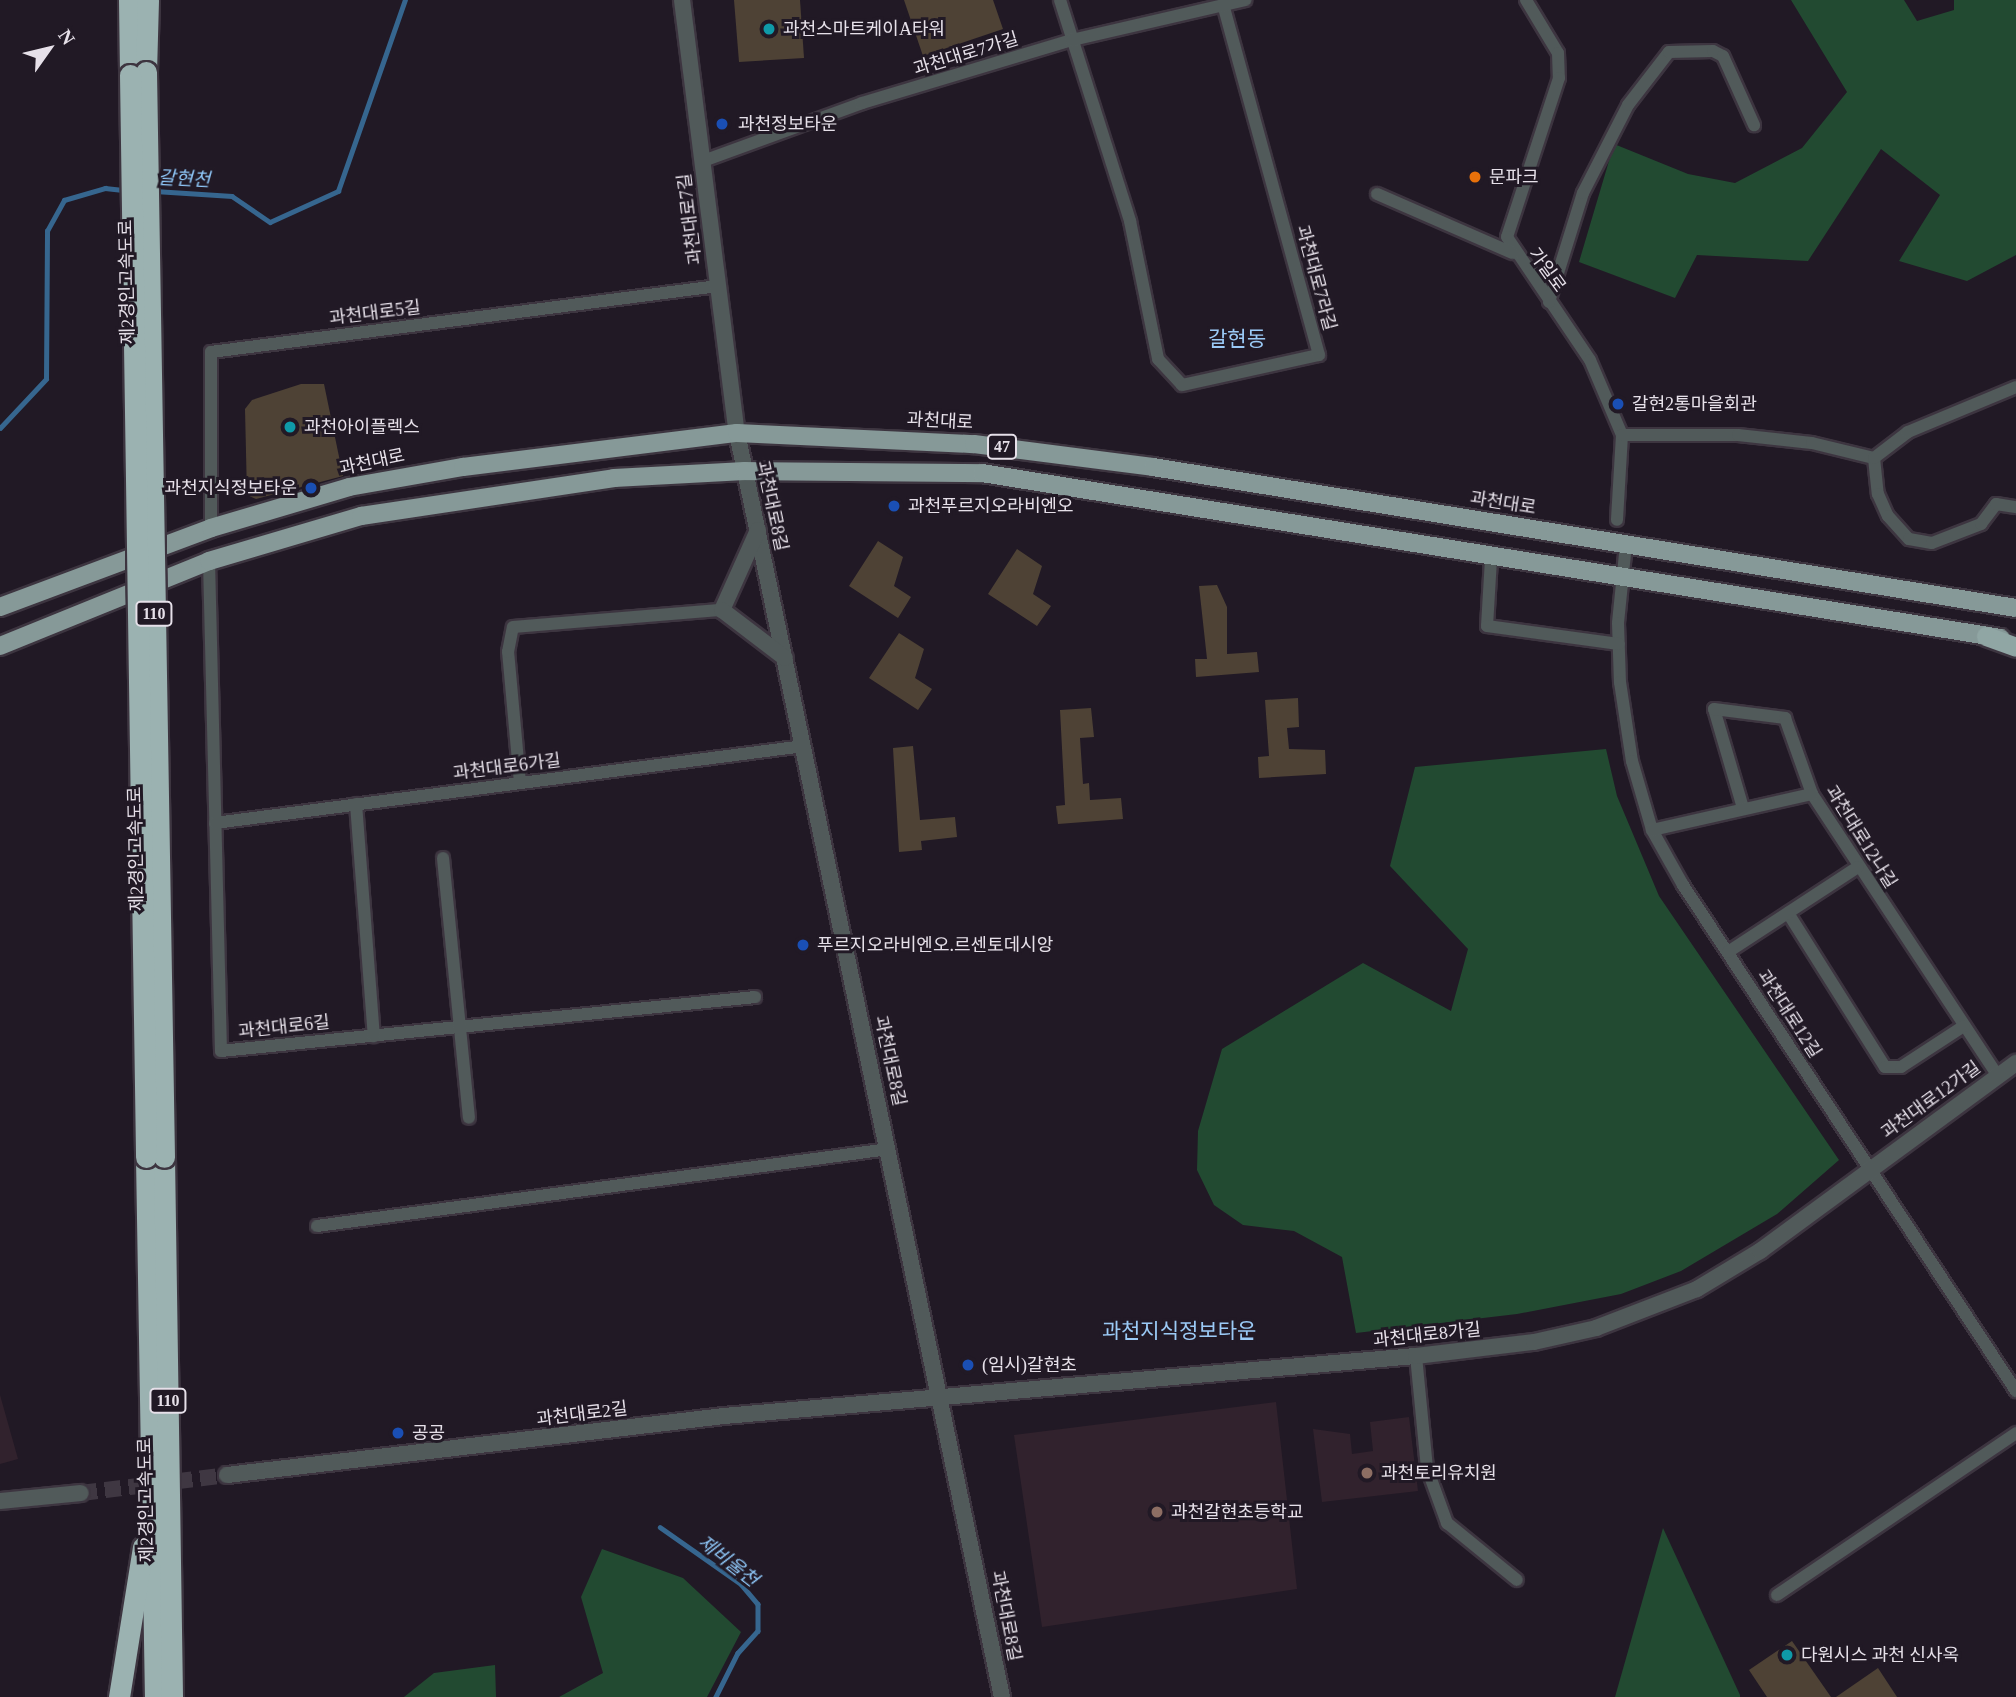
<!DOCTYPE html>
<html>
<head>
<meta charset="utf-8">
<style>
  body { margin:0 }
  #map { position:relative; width:2016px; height:1697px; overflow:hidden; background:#211925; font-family:"Times New Roman","Noto Sans KR",serif }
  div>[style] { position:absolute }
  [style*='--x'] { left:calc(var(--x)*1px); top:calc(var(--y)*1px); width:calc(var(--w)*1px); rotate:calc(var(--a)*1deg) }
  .education>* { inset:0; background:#31222d }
  .green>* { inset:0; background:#224a31 }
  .stream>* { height:4.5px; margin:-2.25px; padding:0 2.25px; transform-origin:2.25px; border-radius:2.25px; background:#36668f }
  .building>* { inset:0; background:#4e4235 }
  .tertiary-tunnel>* { height:16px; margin-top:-8px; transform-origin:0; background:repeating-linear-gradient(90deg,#3f3742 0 16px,transparent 0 24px) }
  .roads { filter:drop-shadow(2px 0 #3d3540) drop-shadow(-2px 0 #3d3540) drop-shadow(0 2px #3d3540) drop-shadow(0 -2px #3d3540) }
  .minor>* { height:12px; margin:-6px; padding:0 6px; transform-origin:6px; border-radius:6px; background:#515a5a }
  .tertiary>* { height:16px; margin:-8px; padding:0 8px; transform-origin:8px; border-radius:8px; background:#515a5a }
  .primary>* { height:18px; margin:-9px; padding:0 9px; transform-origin:9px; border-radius:9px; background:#869998 }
  .trunk>* { height:19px; margin:-9.5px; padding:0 9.5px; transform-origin:9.5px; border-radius:9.5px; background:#90a6a4 }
  .motorway>* { height:21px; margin:-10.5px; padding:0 10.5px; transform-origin:10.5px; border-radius:10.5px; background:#9bb2b1 }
  .bridges { filter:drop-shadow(2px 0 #3d3540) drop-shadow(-2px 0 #3d3540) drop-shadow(0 2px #3d3540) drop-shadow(0 -2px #3d3540) }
  .motorway-bridge>* { height:21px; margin:-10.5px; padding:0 10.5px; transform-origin:10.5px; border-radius:10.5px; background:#9bb2b1 }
  .dots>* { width:19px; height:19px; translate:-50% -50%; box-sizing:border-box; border:4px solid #211925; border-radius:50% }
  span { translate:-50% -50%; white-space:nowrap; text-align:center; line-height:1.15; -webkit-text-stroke:6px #211925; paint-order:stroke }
  .shield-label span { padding:2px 5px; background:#211925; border:2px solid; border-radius:5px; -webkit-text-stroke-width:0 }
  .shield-label { font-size:16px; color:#e6e0e9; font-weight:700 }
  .poi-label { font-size:18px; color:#e6e0e9 }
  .left { translate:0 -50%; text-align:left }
  .right { translate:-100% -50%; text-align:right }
  .street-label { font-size:18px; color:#e6e0e9 }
  .water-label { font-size:19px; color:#8fc7f8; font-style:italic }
  .quarter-label { font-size:21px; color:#9bcaf6 }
  .north { position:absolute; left:14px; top:14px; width:70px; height:70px; -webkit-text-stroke:5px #211925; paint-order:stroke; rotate:56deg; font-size:19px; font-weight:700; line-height:28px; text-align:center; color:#e6e0e9 }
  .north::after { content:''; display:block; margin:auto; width:24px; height:32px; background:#e6e0e9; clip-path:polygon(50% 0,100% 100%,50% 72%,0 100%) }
</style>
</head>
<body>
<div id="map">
  <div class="education">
    <div style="clip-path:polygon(0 1395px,18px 1459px,0 1464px)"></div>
    <div style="clip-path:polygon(1276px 1402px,1297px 1589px,1042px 1627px,1014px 1435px)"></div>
    <div style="clip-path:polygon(1409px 1417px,1418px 1491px,1322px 1502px,1313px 1429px,1350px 1434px,1352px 1454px,1373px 1451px,1370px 1422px)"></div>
  </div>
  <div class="green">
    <div style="clip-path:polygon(1791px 0,1904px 0,1917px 21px,1954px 10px,1954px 0,2016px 0,2016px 255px,1967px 281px,1899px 261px,1940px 195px,1881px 149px,1808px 261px,1697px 255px,1675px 298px,1579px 262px,1614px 144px,1688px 174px,1735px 183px,1802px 148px,1847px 92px)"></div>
    <div style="clip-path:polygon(1606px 749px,1617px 796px,1659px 896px,1839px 1160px,1777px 1214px,1681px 1271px,1621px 1294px,1517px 1314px,1356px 1333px,1342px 1257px,1294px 1231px,1243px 1225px,1214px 1205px,1197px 1170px,1198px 1131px,1222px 1049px,1363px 963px,1451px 1011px,1468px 949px,1390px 866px,1415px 767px)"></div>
    <div style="clip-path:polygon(1663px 1528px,1740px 1695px,1740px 1697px,1615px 1697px)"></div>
    <div style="clip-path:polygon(602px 1549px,683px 1578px,741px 1632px,707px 1697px,559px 1697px,603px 1673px,581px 1597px)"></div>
    <div style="clip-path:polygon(495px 1665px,496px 1697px,404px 1697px,434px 1673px)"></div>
  </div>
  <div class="stream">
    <div style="--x:155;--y:191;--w:77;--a:3.7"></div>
    <div style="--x:232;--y:196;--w:46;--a:34.4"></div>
    <div style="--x:270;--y:222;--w:75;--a:-24.5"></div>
    <div style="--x:338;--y:191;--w:202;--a:-70.7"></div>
    <div style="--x:0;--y:428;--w:67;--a:-46.8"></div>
    <div style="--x:46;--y:379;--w:148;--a:-89.6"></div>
    <div style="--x:47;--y:231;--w:35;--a:-61"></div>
    <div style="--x:64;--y:200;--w:43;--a:-16.3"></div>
    <div style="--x:105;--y:188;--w:20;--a:6"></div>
    <div style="--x:660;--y:1527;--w:99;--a:35.1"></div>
    <div style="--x:741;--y:1584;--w:26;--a:50"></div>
    <div style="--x:758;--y:1604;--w:27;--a:90"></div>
    <div style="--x:758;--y:1631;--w:30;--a:132"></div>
    <div style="--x:738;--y:1653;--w:49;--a:116.6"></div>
  </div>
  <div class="building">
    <div style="clip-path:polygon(734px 0,800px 0,804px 58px,739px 62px)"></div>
    <div style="clip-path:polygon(904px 0,993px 0,1003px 29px,923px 56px)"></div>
    <div style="clip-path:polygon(301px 384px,324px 384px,343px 476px,256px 499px,247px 495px,245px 409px,252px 400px)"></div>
    <div style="clip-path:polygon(878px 541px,903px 557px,894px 586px,911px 597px,898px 618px,849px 586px)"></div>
    <div style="clip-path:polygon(1017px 549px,1042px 566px,1033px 594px,1051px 606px,1037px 626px,988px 594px)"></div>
    <div style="clip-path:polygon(1217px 585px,1227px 607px,1227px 654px,1257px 652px,1259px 672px,1196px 677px,1195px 659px,1207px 659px,1199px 586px)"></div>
    <div style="clip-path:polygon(899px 633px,924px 649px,915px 678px,932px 689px,918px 710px,869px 678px)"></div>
    <div style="clip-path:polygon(1298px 698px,1299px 727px,1287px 728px,1289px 749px,1325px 750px,1326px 774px,1259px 778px,1258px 757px,1269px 756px,1265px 700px)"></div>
    <div style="clip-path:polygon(1091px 708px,1094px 737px,1080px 738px,1083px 784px,1089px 783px,1090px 800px,1121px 798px,1123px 819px,1058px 824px,1056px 806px,1065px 805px,1060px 710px)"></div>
    <div style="clip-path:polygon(913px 746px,920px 820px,955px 817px,957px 837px,921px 841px,922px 850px,899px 852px,893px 748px)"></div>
    <div style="clip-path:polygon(1792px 1641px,1831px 1697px,1767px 1697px,1749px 1670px)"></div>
    <div style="clip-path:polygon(1878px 1668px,1897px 1697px,1836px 1697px)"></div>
  </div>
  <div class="tertiary-tunnel">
    <div style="--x:81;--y:1493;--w:147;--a:-7"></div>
  </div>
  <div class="roads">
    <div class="minor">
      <div style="--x:1060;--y:0;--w:232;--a:72.4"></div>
      <div style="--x:1130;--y:221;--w:141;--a:78.5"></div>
      <div style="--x:1158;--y:359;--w:35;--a:47"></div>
      <div style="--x:1182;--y:385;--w:140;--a:-12.4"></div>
      <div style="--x:1319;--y:355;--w:363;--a:-105.3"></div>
      <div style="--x:1526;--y:0;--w:62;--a:58.9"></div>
      <div style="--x:1558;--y:53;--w:25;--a:88"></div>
      <div style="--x:1559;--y:78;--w:167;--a:108.1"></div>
      <div style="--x:1507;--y:237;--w:148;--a:56"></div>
      <div style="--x:1590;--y:360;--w:82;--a:66.9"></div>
      <div style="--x:1622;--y:435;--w:85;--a:93.4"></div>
      <div style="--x:703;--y:161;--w:169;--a:-20"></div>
      <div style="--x:862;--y:103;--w:219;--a:-16.7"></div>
      <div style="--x:1072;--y:40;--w:178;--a:-13"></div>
      <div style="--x:1377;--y:194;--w:148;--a:23.5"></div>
      <div style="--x:1549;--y:302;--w:114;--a:-72.7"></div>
      <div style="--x:1583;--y:193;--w:99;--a:-62.9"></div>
      <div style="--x:1628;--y:105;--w:67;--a:-52.3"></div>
      <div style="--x:1669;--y:52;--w:44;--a:-1.3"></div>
      <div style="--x:1713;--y:51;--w:11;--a:27"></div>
      <div style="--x:1723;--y:56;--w:76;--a:65.8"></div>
      <div style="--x:1622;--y:435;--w:116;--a:0"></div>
      <div style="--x:1738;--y:435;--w:74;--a:6.2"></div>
      <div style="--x:1812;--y:443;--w:64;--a:13.6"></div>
      <div style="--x:1874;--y:458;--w:36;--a:84"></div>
      <div style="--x:1878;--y:494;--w:24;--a:66"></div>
      <div style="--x:1888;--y:516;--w:31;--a:48"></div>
      <div style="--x:1909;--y:539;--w:23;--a:10"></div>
      <div style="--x:1932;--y:543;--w:53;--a:-21.2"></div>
      <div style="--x:1981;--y:524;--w:25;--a:-53"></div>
      <div style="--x:1996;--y:504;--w:20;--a:9"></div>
      <div style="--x:1874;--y:458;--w:43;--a:-37.4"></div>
      <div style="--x:1908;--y:432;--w:117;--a:-22.6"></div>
      <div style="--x:211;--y:528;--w:176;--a:-90"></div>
      <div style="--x:211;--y:352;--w:511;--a:-7.42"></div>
      <div style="--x:1626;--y:544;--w:79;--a:95.8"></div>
      <div style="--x:1618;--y:623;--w:59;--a:88.1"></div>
      <div style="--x:1620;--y:682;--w:80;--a:81.4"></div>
      <div style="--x:1632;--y:761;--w:72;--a:73.8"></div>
      <div style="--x:1652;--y:830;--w:63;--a:60.6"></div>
      <div style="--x:1683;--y:885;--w:606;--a:56.65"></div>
      <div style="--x:1491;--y:559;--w:67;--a:93.4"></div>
      <div style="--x:1487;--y:626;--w:133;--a:7.8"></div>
      <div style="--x:209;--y:561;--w:490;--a:88.6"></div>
      <div style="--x:221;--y:1051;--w:537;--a:-5.77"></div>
      <div style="--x:520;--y:783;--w:132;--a:-95.2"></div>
      <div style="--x:508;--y:652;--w:25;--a:-79"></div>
      <div style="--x:513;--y:627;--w:210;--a:-4.7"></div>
      <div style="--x:356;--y:804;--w:233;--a:85.6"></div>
      <div style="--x:1743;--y:808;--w:103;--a:-106.3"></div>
      <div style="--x:1714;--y:709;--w:72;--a:7.2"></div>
      <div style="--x:1785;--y:718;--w:81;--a:70.4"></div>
      <div style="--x:1812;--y:794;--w:338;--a:56.6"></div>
      <div style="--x:215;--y:823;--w:594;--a:-7.45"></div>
      <div style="--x:1652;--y:830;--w:164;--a:-12.7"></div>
      <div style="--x:443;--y:858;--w:261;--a:84.3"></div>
      <div style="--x:1788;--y:913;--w:182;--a:57.8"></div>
      <div style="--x:1885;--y:1067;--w:16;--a:0"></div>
      <div style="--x:1901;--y:1067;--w:75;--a:-33.1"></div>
      <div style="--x:1728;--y:952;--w:155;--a:-33.2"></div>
      <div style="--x:317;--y:1226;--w:577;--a:-7.67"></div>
      <div style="--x:1416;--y:1356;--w:113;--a:84.4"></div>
      <div style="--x:1427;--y:1468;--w:59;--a:70"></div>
      <div style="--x:1447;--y:1523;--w:90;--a:39.2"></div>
      <div style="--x:1777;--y:1595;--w:289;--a:-34.1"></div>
    </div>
    <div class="tertiary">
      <div style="--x:682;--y:0;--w:436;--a:82.8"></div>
      <div style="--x:737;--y:433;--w:1291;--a:78.16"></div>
      <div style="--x:758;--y:530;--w:88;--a:114.2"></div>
      <div style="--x:722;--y:610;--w:79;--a:37.3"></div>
      <div style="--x:227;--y:1475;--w:500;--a:-6.77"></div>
      <div style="--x:724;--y:1416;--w:695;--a:-4.96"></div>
      <div style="--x:1416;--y:1356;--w:119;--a:-6.8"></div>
      <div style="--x:1534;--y:1342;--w:64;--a:-12.7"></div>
      <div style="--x:1596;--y:1328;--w:108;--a:-21.1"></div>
      <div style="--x:1697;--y:1289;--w:74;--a:-31.1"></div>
      <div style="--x:1760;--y:1251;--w:318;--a:-36.3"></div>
      <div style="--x:0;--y:1501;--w:81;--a:-5.6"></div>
    </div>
    <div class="primary">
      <div style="--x:0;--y:607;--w:225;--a:-20.5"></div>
      <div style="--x:211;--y:528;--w:144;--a:-16.5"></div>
      <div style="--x:349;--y:487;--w:116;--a:-10"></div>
      <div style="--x:463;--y:467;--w:276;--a:-7.1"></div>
      <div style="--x:737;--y:433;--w:237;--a:2.7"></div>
      <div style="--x:974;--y:444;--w:180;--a:7.3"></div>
      <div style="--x:1153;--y:467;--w:874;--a:9.28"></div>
      <div style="--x:0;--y:646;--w:226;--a:-22.1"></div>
      <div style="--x:209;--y:561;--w:159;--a:-16.5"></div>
      <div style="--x:361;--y:516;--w:256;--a:-8.5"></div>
      <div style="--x:614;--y:478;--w:131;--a:-3.1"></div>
      <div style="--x:745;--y:471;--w:237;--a:0.5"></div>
      <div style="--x:982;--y:473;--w:1032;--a:9.2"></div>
    </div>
    <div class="trunk">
      <div style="--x:1986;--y:636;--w:32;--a:20"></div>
    </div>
    <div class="motorway">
      <div style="--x:129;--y:0;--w:75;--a:89.2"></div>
      <div style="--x:146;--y:72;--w:72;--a:-88.4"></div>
      <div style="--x:146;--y:1157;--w:540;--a:89.05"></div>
      <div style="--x:164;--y:1157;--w:540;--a:89.15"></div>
      <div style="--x:119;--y:1697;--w:152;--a:-80.9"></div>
    </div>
  </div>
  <div class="bridges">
    <div class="motorway-bridge">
      <div style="--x:146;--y:72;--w:1085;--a:89.05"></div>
      <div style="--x:130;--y:75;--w:1082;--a:89.15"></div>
    </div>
  </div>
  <div class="dots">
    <div style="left:769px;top:29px;background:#0f9aa8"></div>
    <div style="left:722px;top:124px;background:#1a4fb4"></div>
    <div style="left:1475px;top:177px;background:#e8710a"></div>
    <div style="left:1618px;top:404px;background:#1a4fb4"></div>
    <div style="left:290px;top:427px;background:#0f9aa8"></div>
    <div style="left:311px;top:488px;background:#1a4fb4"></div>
    <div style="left:894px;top:506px;background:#1a4fb4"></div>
    <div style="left:803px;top:945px;background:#1a4fb4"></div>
    <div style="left:968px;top:1365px;background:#1a4fb4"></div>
    <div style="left:398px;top:1433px;background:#1a4fb4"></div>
    <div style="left:1367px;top:1473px;background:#8d6e63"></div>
    <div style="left:1157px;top:1512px;background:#8d6e63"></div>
    <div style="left:1787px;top:1655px;background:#0f9aa8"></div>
  </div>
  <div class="shield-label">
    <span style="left:1002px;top:447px">47</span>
    <span style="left:154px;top:614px">110</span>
    <span style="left:168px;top:1401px">110</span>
  </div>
  <div class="poi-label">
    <span class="left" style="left:783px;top:29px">과천스마트케이A타워</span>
    <span class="left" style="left:738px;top:124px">과천정보타운</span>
    <span class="left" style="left:1489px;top:177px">문파크</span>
    <span class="left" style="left:1632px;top:404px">갈현2통마을회관</span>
    <span class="left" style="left:304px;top:427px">과천아이플렉스</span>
    <span class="right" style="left:297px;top:488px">과천지식정보타운</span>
    <span class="left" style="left:908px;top:506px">과천푸르지오라비엔오</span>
    <span class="left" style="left:817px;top:945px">푸르지오라비엔오.르센토데시앙</span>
    <span class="left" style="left:982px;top:1365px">(임시)갈현초</span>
    <span class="left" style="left:412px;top:1433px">공공</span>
    <span class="left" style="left:1381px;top:1473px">과천토리유치원</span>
    <span class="left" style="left:1171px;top:1512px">과천갈현초등학교</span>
    <span class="left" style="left:1801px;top:1655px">다원시스 과천 신사옥</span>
  </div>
  <div class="street-label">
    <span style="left:966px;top:54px;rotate:-17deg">과천대로7가길</span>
    <span style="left:690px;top:219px;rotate:-97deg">과천대로7길</span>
    <span style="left:1547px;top:270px;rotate:54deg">가일로</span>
    <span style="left:1316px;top:278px;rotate:75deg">과천대로7라길</span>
    <span style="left:127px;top:282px;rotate:-91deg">제2경인고속도로</span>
    <span style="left:375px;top:313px;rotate:-7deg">과천대로5길</span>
    <span style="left:940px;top:421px;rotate:3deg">과천대로</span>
    <span style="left:372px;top:462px;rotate:-12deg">과천대로</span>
    <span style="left:1503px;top:503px;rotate:9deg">과천대로</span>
    <span style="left:772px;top:506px;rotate:78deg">과천대로8길</span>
    <span style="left:507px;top:767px;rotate:-7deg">과천대로6가길</span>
    <span style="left:1861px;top:837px;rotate:58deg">과천대로12나길</span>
    <span style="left:136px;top:849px;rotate:-91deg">제2경인고속도로</span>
    <span style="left:1789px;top:1014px;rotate:57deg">과천대로12길</span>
    <span style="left:284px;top:1027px;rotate:-6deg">과천대로6길</span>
    <span style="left:890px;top:1061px;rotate:78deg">과천대로8길</span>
    <span style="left:1931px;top:1100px;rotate:-36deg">과천대로12가길</span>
    <span style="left:1427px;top:1335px;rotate:-6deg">과천대로8가길</span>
    <span style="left:582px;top:1414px;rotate:-7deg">과천대로2길</span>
    <span style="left:146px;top:1500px;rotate:-91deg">제2경인고속도로</span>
    <span style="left:1006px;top:1616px;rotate:79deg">과천대로8길</span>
  </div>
  <div class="water-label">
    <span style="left:184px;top:179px;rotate:3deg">갈현천</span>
    <span style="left:728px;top:1561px;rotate:38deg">제비울천</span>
  </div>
  <div class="quarter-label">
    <span style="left:1237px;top:339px">갈현동</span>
    <span style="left:1179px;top:1331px">과천지식정보타운</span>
  </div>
  <div class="north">N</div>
</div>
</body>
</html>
